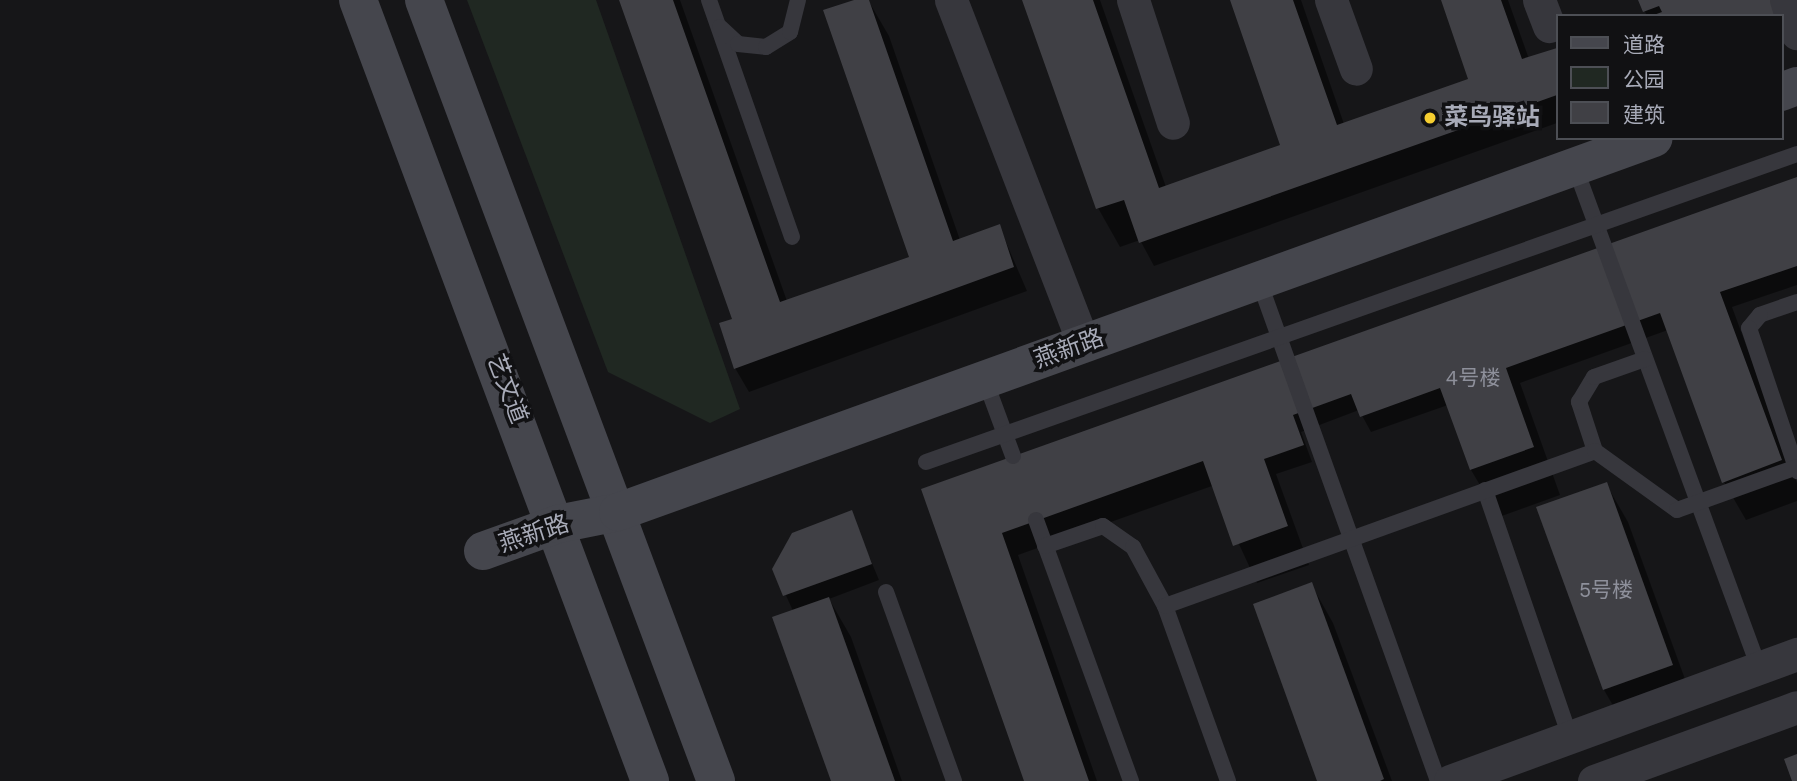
<!DOCTYPE html>
<html>
<head>
<meta charset="utf-8">
<style>
  body { margin:0 }
  #map { position:relative; width:1797px; height:781px; overflow:hidden; background:#161618; font-family:"Work Sans","Noto Sans SC",sans-serif }
  div>[style] { position:absolute }
  [style*='--x'] { left:calc(var(--x)*1px); top:calc(var(--y)*1px); width:calc(var(--w)*1px); rotate:calc(var(--a)*1deg) }
  .green>* { inset:0; background:#202822 }
  .shadow>* { inset:0; background:#0007 }
  .building>* { inset:0; background:#404045 }
  .lane>* { height:16px; margin:-8px; padding:0 8px; transform-origin:8px; border-radius:8px; background:#37373d }
  .street>* { height:33px; margin:-16.5px; padding:0 16.5px; transform-origin:16.5px; border-radius:16.5px; background:#37373d }
  .secondary>* { height:38px; margin:-19px; padding:0 19px; transform-origin:19px; border-radius:19px; background:#45464d }
  .dots>* { width:19px; height:19px; translate:-50% -50%; box-sizing:border-box; border:4px solid #111113; border-radius:50% }
  span { translate:-50% -50%; white-space:nowrap; text-align:center; line-height:1.15; -webkit-text-stroke:7px #111113; paint-order:stroke }
  .number-label { font-size:21px; color:#8e909b }
  .number-label span { -webkit-text-stroke-width:0 }
  .poi-label { font-size:24px; color:#a8abb8; font-weight:700 }
  .left { translate:0 -50%; text-align:left }
  .street-label { font-size:24px; color:#a8abb8 }
  .legend { position:absolute; left:1556px; top:14px; width:228px; height:126px; box-sizing:border-box; background:#111113; border:2px solid #4d4f55; margin:0; padding:9px 12px; list-style:none; font-size:21px; color:#a8abb8 }
  .legend li { display:flex; align-items:center; gap:14px; height:35px }
  .legend b { width:35px; border:2px solid #4d4f55 }
</style>
</head>
<body>
<div id="map">
  <div class="green">
    <div style="clip-path:polygon(467px 0,596px 0,740px 409px,710px 423px,608px 372px)"></div>
  </div>
  <div class="shadow">
    <div style="clip-path:polygon(621px 0,680px 0,787px 301px,911px 257px,859px 0,868px 0,889px 36px,960px 240px,999px 226px,1027px 291px,749px 392px,735px 368px,734px 320px)"></div>
    <div style="clip-path:polygon(1024px 0,1100px 0,1166px 187px,1283px 146px,1232px 0,1301px 0,1344px 124px,1470px 80px,1442px 0,1508px 0,1529px 59px,1557px 49px,1557px 123px,1154px 266px,1140px 240px,1120px 247px,1098px 208px)"></div>
    <div style="clip-path:polygon(1640px 0,1784px 0,1797px 39px,1781px 45px,1781px 16px,1647px 16px)"></div>
    <div style="clip-path:polygon(1797px 179px,1797px 285px,1732px 307px,1797px 483px,1797px 501px,1746px 520px,1724px 482px,1668px 330px,1520px 383px,1560px 495px,1499px 517px,1471px 470px,1448px 405px,1371px 432px,1359px 410px,1301px 432px,1312px 462px,1276px 474px,1309px 565px,1257px 583px,1212px 486px,1018px 555px,1097px 781px,1025px 781px,923px 490px)"></div>
    <div style="clip-path:polygon(1606px 484px,1628px 522px,1694px 704px,1626px 728px,1604px 690px)"></div>
    <div style="clip-path:polygon(851px 513px,879px 580px,829px 599px,851px 637px,902px 781px,833px 781px,793px 611px,774px 569px)"></div>
    <div style="clip-path:polygon(1311px 584px,1333px 623px,1392px 781px,1319px 781px)"></div>
  </div>
  <div class="building">
    <div style="clip-path:polygon(619px 0,673px 0,780px 302px,909px 257px,823px 10px,854px 0,869px 0,953px 241px,1000px 224px,1014px 267px,734px 369px,719px 323px,732px 319px)"></div>
    <div style="clip-path:polygon(1022px 0,1093px 0,1159px 188px,1280px 145px,1230px 0,1293px 0,1337px 125px,1468px 79px,1441px 0,1501px 0,1522px 59px,1557px 48px,1557px 95px,1139px 243px,1124px 200px,1096px 209px)"></div>
    <div style="clip-path:polygon(1638px 0,1781px 0,1783px 16px,1651px 16px,1662px 12px,1659px 6px,1643px 12px)"></div>
    <div style="clip-path:polygon(1797px 177px,1797px 266px,1720px 292px,1782px 460px,1722px 483px,1660px 313px,1506px 368px,1534px 447px,1470px 470px,1440px 388px,1360px 417px,1351px 394px,1293px 415px,1304px 445px,1264px 459px,1288px 526px,1233px 546px,1203px 461px,1002px 533px,1089px 781px,1024px 781px,921px 489px)"></div>
    <div style="clip-path:polygon(1607px 482px,1673px 665px,1603px 690px,1536px 507px)"></div>
    <div style="clip-path:polygon(852px 510px,872px 564px,783px 596px,772px 569px,792px 533px)"></div>
    <div style="clip-path:polygon(1312px 582px,1384px 779px,1380px 781px,1317px 781px,1253px 604px)"></div>
    <div style="clip-path:polygon(829px 597px,895px 781px,831px 781px,772px 617px)"></div>
    <div style="clip-path:polygon(1797px 754px,1797px 781px,1792px 781px,1784px 759px)"></div>
  </div>
  <div class="lane">
    <div style="--x:709;--y:0;--w:251;--a:70.7"></div>
    <div style="--x:720;--y:27;--w:25;--a:43"></div>
    <div style="--x:738;--y:44;--w:28;--a:6"></div>
    <div style="--x:766;--y:47;--w:28;--a:-32"></div>
    <div style="--x:790;--y:32;--w:33;--a:-76"></div>
    <div style="--x:1575;--y:167;--w:534;--a:69.83"></div>
    <div style="--x:1259;--y:281;--w:531;--a:70.3"></div>
    <div style="--x:1797;--y:302;--w:39;--a:161"></div>
    <div style="--x:1760;--y:315;--w:17;--a:130"></div>
    <div style="--x:1749;--y:328;--w:151;--a:71.4"></div>
    <div style="--x:985;--y:380;--w:81;--a:69.8"></div>
    <div style="--x:1595;--y:451;--w:52;--a:-108.1"></div>
    <div style="--x:1579;--y:402;--w:29;--a:-59"></div>
    <div style="--x:1594;--y:377;--w:54;--a:-19.4"></div>
    <div style="--x:926;--y:462;--w:924;--a:-19.47"></div>
    <div style="--x:1485;--y:490;--w:261;--a:71"></div>
    <div style="--x:1036;--y:520;--w:278;--a:70"></div>
    <div style="--x:1045;--y:546;--w:61;--a:-19"></div>
    <div style="--x:1103;--y:526;--w:37;--a:35"></div>
    <div style="--x:1133;--y:547;--w:67;--a:61.5"></div>
    <div style="--x:1165;--y:606;--w:186;--a:70.2"></div>
    <div style="--x:886;--y:592;--w:201;--a:70.2"></div>
    <div style="--x:1165;--y:606;--w:457;--a:-19.8"></div>
    <div style="--x:1595;--y:451;--w:101;--a:35.7"></div>
    <div style="--x:1677;--y:510;--w:127;--a:-19.7"></div>
  </div>
  <div class="street">
    <div style="--x:951;--y:0;--w:369;--a:68.9"></div>
    <div style="--x:1133;--y:0;--w:129;--a:72"></div>
    <div style="--x:1331;--y:0;--w:73;--a:70.1"></div>
    <div style="--x:1539;--y:0;--w:28;--a:69"></div>
    <div style="--x:1786;--y:0;--w:35;--a:72"></div>
    <div style="--x:1450;--y:781;--w:370;--a:-20.1"></div>
    <div style="--x:1594;--y:781;--w:216;--a:-20"></div>
  </div>
  <div class="secondary">
    <div style="--x:358;--y:0;--w:834;--a:69.5"></div>
    <div style="--x:424;--y:0;--w:834;--a:69.5"></div>
    <div style="--x:1781;--y:92;--w:17;--a:-21"></div>
    <div style="--x:483;--y:551;--w:80;--a:-19.8"></div>
    <div style="--x:558;--y:524;--w:61;--a:-11.3"></div>
    <div style="--x:618;--y:512;--w:1101;--a:-19.85"></div>
  </div>
  <div class="dots">
    <div style="left:1430px;top:118px;background:#f6ce30"></div>
  </div>
  <div class="number-label">
    <span style="left:1473px;top:378px">4号楼</span>
    <span style="left:1606px;top:590px">5号楼</span>
  </div>
  <div class="poi-label">
    <span class="left" style="left:1444px;top:118px">菜鸟驿站</span>
  </div>
  <div class="street-label">
    <span style="left:1069px;top:349px;rotate:-20deg">燕新路</span>
    <span style="left:507px;top:389px;rotate:69deg">艺文道</span>
    <span style="left:534px;top:534px;rotate:-18deg">燕新路</span>
  </div>
  <ul class="legend">
  <li><b style="height:9px;background:#45464d"></b>道路</li>
  <li><b style="height:19px;background:#202822"></b>公园</li>
  <li><b style="height:19px;background:#404045"></b>建筑</li>
  </ul>
</div>
</body>
</html>
